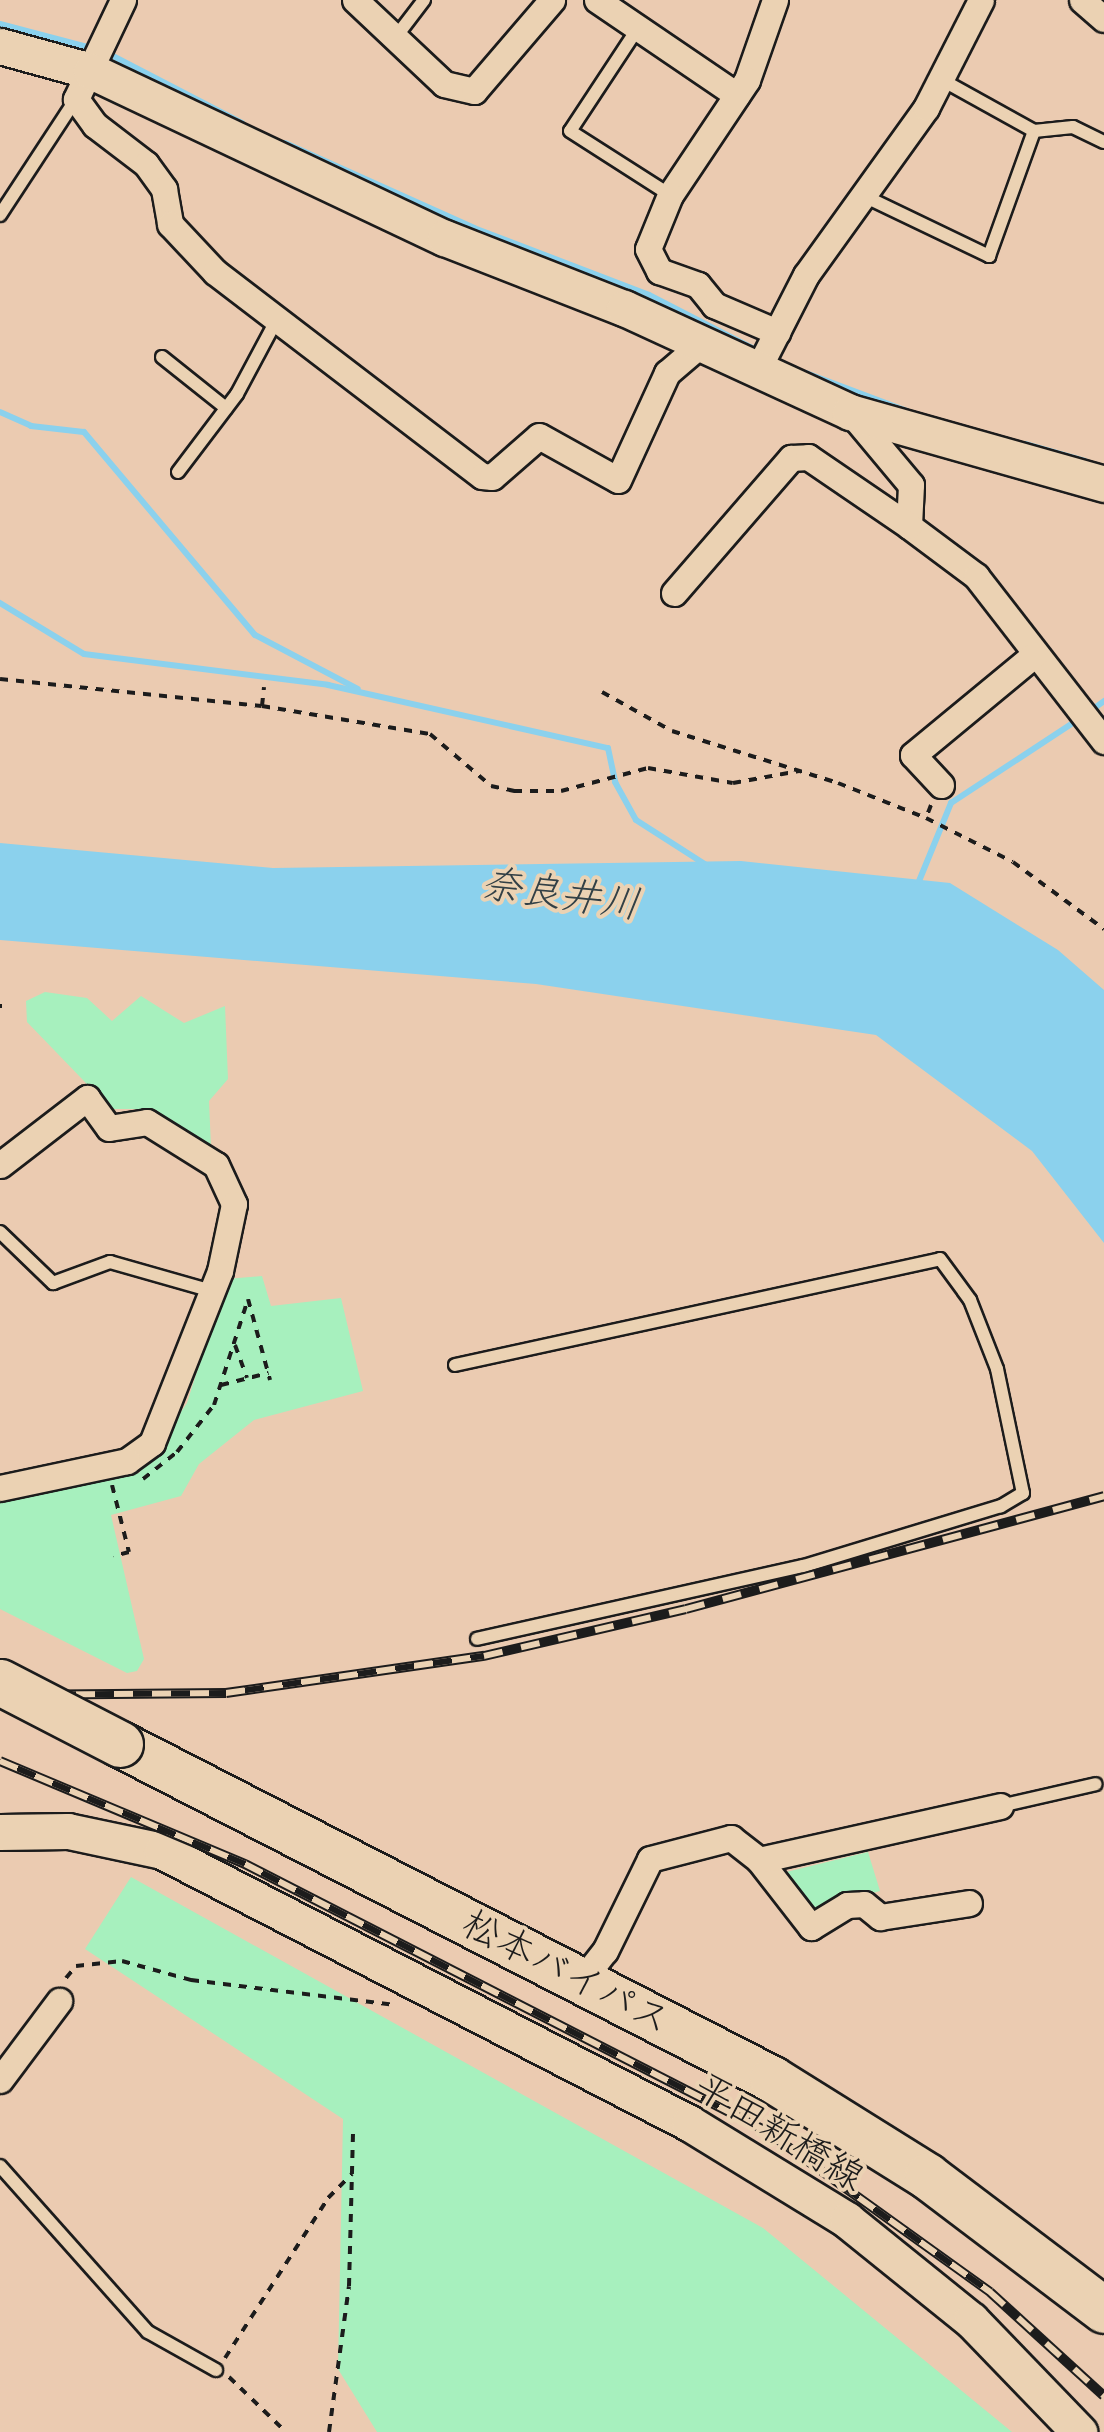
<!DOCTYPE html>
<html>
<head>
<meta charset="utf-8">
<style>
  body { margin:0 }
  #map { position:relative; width:1104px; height:2432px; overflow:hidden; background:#ebcbb1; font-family:"Patrick Hand","Klee One",sans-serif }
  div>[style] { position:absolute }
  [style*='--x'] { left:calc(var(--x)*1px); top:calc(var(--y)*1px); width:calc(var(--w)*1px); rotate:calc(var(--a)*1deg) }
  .green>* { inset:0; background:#a7f0be }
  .water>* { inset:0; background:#8bd1ed }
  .stream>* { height:6px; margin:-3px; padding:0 3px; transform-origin:3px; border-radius:3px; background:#8bd1ed }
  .path>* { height:4px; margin-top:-2px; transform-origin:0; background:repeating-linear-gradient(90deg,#1c1c1c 0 8px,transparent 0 16px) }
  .roads { filter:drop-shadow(2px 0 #1c1c1c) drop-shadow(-2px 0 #1c1c1c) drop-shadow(0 2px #1c1c1c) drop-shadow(0 -2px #1c1c1c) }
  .lane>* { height:12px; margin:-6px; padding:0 6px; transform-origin:6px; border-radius:6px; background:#ebd2b3 }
  .street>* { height:25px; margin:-12.5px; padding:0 12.5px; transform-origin:12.5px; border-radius:12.5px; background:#ebd2b3 }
  .secondary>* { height:35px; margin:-17.5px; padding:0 17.5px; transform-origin:17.5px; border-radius:17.5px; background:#ebd2b3 }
  .highway>* { height:45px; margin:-22.5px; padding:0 22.5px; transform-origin:22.5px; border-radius:22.5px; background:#ebd2b3 }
  .rail>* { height:10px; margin-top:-5px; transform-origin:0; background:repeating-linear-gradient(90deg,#ebd2b3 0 19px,#1c1c1c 0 38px); box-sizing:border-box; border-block:2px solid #1c1c1c }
  .bridges { filter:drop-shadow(2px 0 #1c1c1c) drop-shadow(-2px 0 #1c1c1c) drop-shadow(0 2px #1c1c1c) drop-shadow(0 -2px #1c1c1c) }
  .highway-bridge>* { height:45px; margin:-22.5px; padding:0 22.5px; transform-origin:22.5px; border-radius:22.5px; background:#ebd2b3 }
  span { translate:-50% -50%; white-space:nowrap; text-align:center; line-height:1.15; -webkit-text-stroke:8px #ebd2b3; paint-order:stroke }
  .street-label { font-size:38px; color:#1c1c1c }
  .water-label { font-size:40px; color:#324046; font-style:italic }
</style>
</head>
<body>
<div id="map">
  <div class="green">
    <div style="clip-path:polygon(45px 992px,87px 998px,112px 1021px,141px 996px,184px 1023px,225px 1006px,228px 1079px,209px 1101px,211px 1147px,154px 1109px,111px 1109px,27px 1022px,26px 1001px)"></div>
    <div style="clip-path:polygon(262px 1276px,271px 1306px,341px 1298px,363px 1391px,254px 1420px,199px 1464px,181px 1496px,111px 1515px,144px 1659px,137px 1671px,127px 1673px,0 1609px,0 1501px,139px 1473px,187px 1403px,226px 1279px)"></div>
    <div style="clip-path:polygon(868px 1852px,880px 1891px,811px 1911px,778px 1874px)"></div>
    <div style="clip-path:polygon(131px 1877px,763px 2228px,1012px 2432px,377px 2432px,338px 2369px,343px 2119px,85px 1949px)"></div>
  </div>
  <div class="water">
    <div style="clip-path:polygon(0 843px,273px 868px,741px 861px,950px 883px,1058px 950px,1104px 990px,1104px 1243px,1032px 1151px,876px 1035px,536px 984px,0 940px)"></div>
  </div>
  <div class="stream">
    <div style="--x:0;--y:24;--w:98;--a:14.7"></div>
    <div style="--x:107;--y:53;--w:152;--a:27.4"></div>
    <div style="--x:285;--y:143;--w:207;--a:24.2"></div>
    <div style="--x:474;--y:228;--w:187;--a:20.9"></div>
    <div style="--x:649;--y:295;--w:118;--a:27.2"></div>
    <div style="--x:806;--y:373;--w:108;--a:20.6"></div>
    <div style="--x:0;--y:412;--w:34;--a:24"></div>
    <div style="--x:31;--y:426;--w:53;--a:6.5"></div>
    <div style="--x:84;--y:432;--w:265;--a:49.9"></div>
    <div style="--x:255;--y:635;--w:116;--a:27.7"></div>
    <div style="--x:1025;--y:444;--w:62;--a:15.8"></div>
    <div style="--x:0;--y:603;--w:98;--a:31.3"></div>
    <div style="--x:84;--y:654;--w:246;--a:7.2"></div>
    <div style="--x:328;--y:685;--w:287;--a:12.7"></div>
    <div style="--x:608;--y:748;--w:35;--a:78"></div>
    <div style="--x:615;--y:782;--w:43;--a:61.1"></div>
    <div style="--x:636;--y:820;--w:83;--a:32.7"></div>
    <div style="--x:1089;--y:712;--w:19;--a:-36"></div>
    <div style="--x:917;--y:886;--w:90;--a:-67.7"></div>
    <div style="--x:951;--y:803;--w:153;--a:-33.3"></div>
  </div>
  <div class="path">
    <div style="--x:0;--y:679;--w:263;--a:5.9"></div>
    <div style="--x:262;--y:706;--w:19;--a:-84"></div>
    <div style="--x:602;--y:692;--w:80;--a:29.1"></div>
    <div style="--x:672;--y:731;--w:174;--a:17.4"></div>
    <div style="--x:838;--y:783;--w:95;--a:21.7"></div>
    <div style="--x:262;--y:706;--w:170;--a:9.5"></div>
    <div style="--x:430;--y:734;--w:80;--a:40.4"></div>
    <div style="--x:491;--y:786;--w:24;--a:12"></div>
    <div style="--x:514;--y:791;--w:47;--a:0"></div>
    <div style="--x:561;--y:791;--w:90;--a:-14.8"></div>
    <div style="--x:648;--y:768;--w:86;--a:10"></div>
    <div style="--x:733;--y:783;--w:67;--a:-10.3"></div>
    <div style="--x:931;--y:805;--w:14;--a:111"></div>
    <div style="--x:926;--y:818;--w:97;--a:26.8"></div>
    <div style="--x:1013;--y:862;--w:113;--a:36.4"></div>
    <div style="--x:0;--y:1006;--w:2;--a:0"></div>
    <div style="--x:248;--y:1299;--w:84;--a:74.8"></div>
    <div style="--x:235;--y:1345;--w:35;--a:70"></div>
    <div style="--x:221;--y:1385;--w:49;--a:-14.3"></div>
    <div style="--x:143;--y:1479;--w:43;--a:-38.5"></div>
    <div style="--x:177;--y:1452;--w:60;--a:-51.8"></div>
    <div style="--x:214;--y:1405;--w:111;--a:-72.2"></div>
    <div style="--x:112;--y:1485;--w:69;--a:75.8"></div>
    <div style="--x:129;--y:1552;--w:16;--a:165"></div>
    <div style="--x:66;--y:1978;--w:16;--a:-50"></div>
    <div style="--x:76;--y:1966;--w:46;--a:-6.2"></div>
    <div style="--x:122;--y:1961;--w:72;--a:15.4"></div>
    <div style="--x:191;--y:1980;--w:206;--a:7"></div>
    <div style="--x:225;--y:2358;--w:190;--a:-57.2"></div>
    <div style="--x:328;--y:2198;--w:34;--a:-45"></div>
    <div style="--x:229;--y:2377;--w:79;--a:44"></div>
    <div style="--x:329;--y:2432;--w:147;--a:-82.2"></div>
    <div style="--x:349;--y:2286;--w:158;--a:-88.5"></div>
  </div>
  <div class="roads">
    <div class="lane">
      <div style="--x:638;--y:28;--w:123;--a:123.4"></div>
      <div style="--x:570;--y:131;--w:119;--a:32.6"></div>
      <div style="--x:395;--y:38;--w:48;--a:-52.7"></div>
      <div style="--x:942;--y:80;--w:105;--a:29"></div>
      <div style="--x:864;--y:196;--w:139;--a:25.6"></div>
      <div style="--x:989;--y:256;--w:133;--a:-70.2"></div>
      <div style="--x:1034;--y:131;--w:39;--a:-6"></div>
      <div style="--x:1073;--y:127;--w:34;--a:26"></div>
      <div style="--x:0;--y:215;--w:139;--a:-56.8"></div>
      <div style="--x:162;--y:357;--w:82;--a:38.6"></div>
      <div style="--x:178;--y:472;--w:98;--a:-52.9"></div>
      <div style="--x:237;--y:394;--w:83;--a:-61.9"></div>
      <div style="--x:0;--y:1232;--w:74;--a:43.9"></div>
      <div style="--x:53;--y:1283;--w:61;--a:-20.2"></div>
      <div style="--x:110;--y:1262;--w:106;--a:15.9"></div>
      <div style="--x:455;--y:1365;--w:496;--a:-12.3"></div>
      <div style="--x:940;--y:1259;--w:51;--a:53.8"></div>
      <div style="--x:970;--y:1300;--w:74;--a:68.6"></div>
      <div style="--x:997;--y:1369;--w:127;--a:78.2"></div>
      <div style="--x:1023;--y:1493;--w:26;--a:149"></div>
      <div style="--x:1001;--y:1506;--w:207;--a:163.1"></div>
      <div style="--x:803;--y:1566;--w:334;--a:167.4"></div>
      <div style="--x:1000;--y:1806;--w:98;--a:-12.9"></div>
      <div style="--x:0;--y:2166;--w:222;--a:48.3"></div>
      <div style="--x:148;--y:2332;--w:78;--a:29.2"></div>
    </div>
    <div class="street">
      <div style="--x:123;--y:0;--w:110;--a:115.4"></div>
      <div style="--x:76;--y:99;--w:32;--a:54"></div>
      <div style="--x:95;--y:125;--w:64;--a:37.4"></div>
      <div style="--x:146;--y:164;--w:31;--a:54"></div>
      <div style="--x:164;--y:189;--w:36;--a:80"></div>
      <div style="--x:170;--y:224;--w:66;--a:46.8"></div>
      <div style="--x:215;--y:272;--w:336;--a:37.4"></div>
      <div style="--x:482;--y:476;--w:10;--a:6"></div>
      <div style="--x:492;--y:477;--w:62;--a:-41.1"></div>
      <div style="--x:539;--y:436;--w:90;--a:29.1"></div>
      <div style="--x:618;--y:480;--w:118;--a:-65.4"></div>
      <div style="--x:667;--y:373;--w:45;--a:-40.5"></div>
      <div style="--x:355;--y:0;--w:122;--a:43.3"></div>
      <div style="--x:444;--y:84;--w:31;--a:13"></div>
      <div style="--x:474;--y:91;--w:120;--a:-49.4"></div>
      <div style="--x:597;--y:0;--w:169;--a:34.2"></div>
      <div style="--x:775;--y:0;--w:85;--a:109.3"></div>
      <div style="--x:747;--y:80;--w:138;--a:123.8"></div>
      <div style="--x:670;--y:195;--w:58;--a:112.2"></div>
      <div style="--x:648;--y:249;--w:25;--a:63"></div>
      <div style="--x:659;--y:271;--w:41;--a:19.7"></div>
      <div style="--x:698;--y:285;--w:26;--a:51"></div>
      <div style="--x:714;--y:305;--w:69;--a:23.2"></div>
      <div style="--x:1082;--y:0;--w:29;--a:41"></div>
      <div style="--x:757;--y:371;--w:108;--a:-63"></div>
      <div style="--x:806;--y:275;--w:206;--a:-54.3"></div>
      <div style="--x:926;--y:108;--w:121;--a:-63"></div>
      <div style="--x:850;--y:412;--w:95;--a:50.1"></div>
      <div style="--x:911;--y:485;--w:41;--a:92.8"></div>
      <div style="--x:909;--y:526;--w:84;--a:36.7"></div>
      <div style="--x:976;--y:576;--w:209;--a:52.2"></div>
      <div style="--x:674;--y:593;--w:179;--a:-49.1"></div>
      <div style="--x:791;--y:458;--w:17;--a:-3"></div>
      <div style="--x:808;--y:457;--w:122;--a:34.3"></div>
      <div style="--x:941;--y:785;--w:41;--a:-133"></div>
      <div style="--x:913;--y:755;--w:158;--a:-39.6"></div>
      <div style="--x:0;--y:1165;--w:110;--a:-37.6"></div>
      <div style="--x:87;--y:1098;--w:37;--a:54"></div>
      <div style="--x:109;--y:1128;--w:38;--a:-9"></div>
      <div style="--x:147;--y:1122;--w:81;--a:31.9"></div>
      <div style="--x:216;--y:1165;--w:43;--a:65.2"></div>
      <div style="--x:234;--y:1204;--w:68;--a:101.8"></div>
      <div style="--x:220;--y:1271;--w:185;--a:111.6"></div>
      <div style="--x:152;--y:1443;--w:31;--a:144"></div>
      <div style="--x:127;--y:1461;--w:130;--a:168"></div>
      <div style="--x:759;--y:1860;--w:85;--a:52.2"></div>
      <div style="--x:811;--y:1927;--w:42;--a:-31.4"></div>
      <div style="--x:847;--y:1905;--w:17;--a:-3"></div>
      <div style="--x:864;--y:1904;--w:21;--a:39"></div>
      <div style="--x:880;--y:1917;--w:90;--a:-8.9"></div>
      <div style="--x:582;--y:1980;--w:37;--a:-52"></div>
      <div style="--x:605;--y:1951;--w:102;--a:-63.9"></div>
      <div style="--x:650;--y:1859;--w:84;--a:-14.5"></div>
      <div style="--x:731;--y:1838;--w:36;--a:38"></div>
      <div style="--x:759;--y:1860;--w:247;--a:-12.6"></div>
      <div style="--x:0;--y:2080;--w:99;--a:-53.2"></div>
    </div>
    <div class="secondary">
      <div style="--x:0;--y:46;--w:94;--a:15.4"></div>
      <div style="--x:91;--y:71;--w:391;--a:25.3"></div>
      <div style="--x:445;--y:238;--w:192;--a:21.4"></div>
      <div style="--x:624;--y:308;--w:249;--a:24.7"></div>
      <div style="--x:850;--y:412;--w:264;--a:15.8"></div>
      <div style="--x:0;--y:1832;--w:68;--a:-0.8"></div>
      <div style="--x:68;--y:1831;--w:96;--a:12"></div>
      <div style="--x:162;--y:1851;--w:593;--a:27.3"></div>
      <div style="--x:689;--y:2123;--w:185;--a:31.5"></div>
      <div style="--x:847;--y:2220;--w:159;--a:38.9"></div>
      <div style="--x:971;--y:2320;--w:156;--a:46"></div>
    </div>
    <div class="highway">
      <div style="--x:120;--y:1744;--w:733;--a:27.19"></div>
      <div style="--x:772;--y:2079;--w:183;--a:32"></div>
      <div style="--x:927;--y:2176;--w:222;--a:37.1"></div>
    </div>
  </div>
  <div class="rail">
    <div style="--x:0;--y:1695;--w:226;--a:-0.5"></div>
    <div style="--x:226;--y:1693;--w:261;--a:-8.2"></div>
    <div style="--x:484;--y:1656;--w:207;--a:-13.1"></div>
    <div style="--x:686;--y:1609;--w:433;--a:-15.1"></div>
    <div style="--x:0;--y:1761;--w:266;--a:22.8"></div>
    <div style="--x:245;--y:1864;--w:585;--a:27.13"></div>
    <div style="--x:766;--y:2131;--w:276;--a:35.7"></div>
    <div style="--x:990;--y:2292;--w:154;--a:42.4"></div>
  </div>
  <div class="bridges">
    <div class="highway-bridge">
      <div style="--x:0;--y:1682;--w:135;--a:27.3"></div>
    </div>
  </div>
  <div class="street-label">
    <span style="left:567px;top:1971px;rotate:27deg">松本バイパス</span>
    <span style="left:780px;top:2131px;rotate:31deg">平田新橋線</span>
  </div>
  <div class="water-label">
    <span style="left:561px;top:892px;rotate:8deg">奈良井川</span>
  </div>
</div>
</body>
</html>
